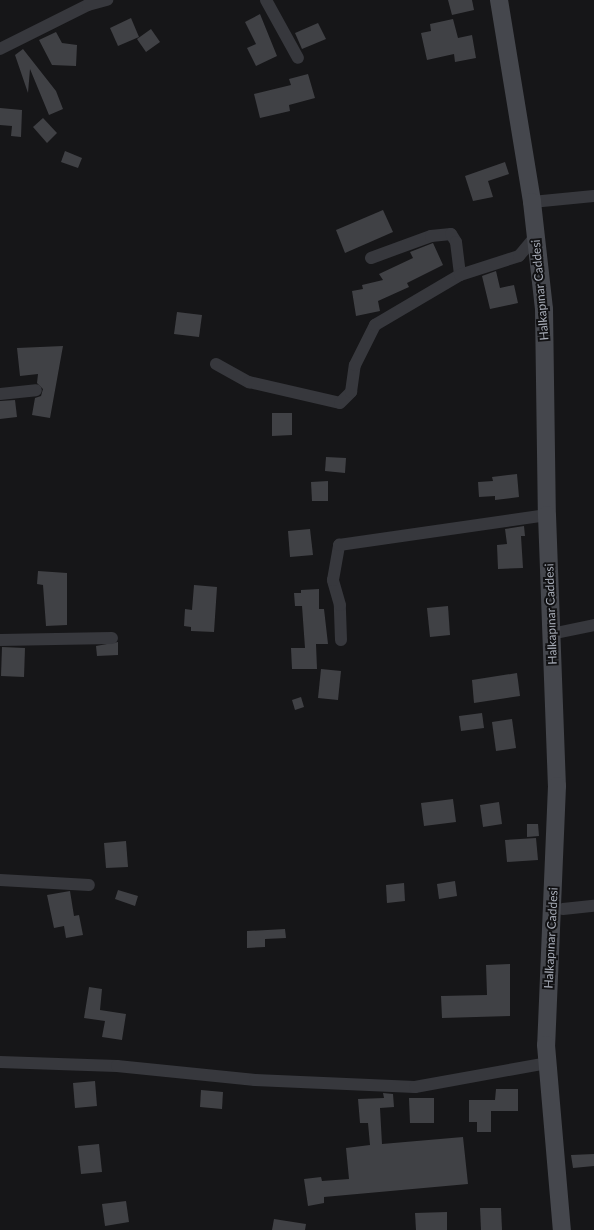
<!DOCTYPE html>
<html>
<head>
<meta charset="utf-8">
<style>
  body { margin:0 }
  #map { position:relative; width:594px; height:1230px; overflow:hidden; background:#161618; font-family:Lato,sans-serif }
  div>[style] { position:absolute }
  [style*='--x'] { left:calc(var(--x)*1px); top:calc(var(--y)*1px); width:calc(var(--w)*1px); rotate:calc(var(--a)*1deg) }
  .building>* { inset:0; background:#404145 }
  .minor>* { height:12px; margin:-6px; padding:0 6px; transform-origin:6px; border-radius:6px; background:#37383d }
  .secondary>* { height:18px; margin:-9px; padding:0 9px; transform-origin:9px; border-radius:9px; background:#45474d }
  span { translate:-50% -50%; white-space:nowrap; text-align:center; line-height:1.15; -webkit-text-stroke:4px #111113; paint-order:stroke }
  .street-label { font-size:12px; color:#a8adb8 }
</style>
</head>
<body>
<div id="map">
  <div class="building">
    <div style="clip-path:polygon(448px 0,472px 0,474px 10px,452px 15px)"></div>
    <div style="clip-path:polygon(260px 14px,277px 56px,256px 66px,247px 48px,256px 44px,245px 22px)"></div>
    <div style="clip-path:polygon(131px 18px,139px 37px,118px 46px,110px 28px)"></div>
    <div style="clip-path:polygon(453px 19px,458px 38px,472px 35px,476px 58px,455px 62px,454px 54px,427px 60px,421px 33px,431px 31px,430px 24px)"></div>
    <div style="clip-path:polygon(318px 23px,326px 39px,302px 49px,295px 33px)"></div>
    <div style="clip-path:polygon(151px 29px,160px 42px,146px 52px,137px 39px)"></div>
    <div style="clip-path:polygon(56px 32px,62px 43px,77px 45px,76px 66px,52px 65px,39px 40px)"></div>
    <div style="clip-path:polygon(23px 49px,56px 91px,63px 109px,49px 115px,30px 69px,28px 93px,15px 55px)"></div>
    <div style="clip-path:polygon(308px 74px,315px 98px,289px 105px,290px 111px,260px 118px,254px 94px,291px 85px,289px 79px)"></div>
    <div style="clip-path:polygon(0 108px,22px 110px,21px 137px,11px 136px,12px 126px,0 125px)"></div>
    <div style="clip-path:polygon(43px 118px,57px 133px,47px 143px,33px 127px)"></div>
    <div style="clip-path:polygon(65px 151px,82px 158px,78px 168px,61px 162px)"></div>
    <div style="clip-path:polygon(505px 162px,509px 174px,488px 181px,493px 197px,473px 201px,465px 176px)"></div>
    <div style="clip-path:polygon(383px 210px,393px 232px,345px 253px,336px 230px)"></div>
    <div style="clip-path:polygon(433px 243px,443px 265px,407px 283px,409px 287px,378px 301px,380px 311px,356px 316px,352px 291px,363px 289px,362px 285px,383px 280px,379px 274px,413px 258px,410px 252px)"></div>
    <div style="clip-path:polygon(496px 271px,500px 288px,514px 285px,518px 303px,490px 309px,482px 276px)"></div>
    <div style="clip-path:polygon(177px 312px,202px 315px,199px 337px,174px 334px)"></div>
    <div style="clip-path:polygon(63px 346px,50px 418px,32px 415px,35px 398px,41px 396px,43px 389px,37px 383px,38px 374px,20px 376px,17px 348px)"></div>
    <div style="clip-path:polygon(15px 400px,17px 417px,0 419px,0 401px)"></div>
    <div style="clip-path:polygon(272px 413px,292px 413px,292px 435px,272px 436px)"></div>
    <div style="clip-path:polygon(326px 457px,346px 458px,345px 473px,325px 471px)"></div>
    <div style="clip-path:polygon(517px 474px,519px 497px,495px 500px,495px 496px,479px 497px,478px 482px,493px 481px,492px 477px)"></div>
    <div style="clip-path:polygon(328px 481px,328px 501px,312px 501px,311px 482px)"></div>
    <div style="clip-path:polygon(524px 526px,525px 536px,521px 536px,523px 568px,498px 569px,497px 545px,507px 544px,505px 529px)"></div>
    <div style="clip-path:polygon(310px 529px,313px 555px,290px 557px,288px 531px)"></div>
    <div style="clip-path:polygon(38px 571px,67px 573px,67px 625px,46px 626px,43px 585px,37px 584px)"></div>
    <div style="clip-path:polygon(194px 585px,217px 587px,214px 632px,191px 631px,191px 627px,184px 626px,185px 609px,192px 610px)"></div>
    <div style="clip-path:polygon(319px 589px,319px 609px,324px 609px,328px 644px,316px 644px,317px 669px,292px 669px,291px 648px,305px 648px,302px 606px,295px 606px,294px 593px,301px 593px,301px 590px)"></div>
    <div style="clip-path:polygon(448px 606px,450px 635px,430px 637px,427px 608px)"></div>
    <div style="clip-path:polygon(118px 642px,118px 655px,97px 656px,96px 646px)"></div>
    <div style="clip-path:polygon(2px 647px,25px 648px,24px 677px,1px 676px)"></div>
    <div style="clip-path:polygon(321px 669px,341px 671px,338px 700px,318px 698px)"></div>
    <div style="clip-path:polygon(517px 673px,520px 696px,474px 703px,472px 680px)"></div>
    <div style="clip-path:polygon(301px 697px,304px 707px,295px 710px,292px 700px)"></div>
    <div style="clip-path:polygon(482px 713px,484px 728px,461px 731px,459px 716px)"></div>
    <div style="clip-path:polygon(512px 719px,516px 748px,496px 751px,492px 722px)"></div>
    <div style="clip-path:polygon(453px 799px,456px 822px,424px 826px,421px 803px)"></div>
    <div style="clip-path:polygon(499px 802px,502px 824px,483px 827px,480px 805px)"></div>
    <div style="clip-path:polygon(527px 824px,538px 824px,539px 836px,527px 837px)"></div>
    <div style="clip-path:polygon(536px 838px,538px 860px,507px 862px,505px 840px)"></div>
    <div style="clip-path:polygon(126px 841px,128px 867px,106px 868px,104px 843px)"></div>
    <div style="clip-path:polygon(455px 881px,457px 896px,439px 899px,437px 884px)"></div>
    <div style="clip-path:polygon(404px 883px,405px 901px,387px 903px,386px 885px)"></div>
    <div style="clip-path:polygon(118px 890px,138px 896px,135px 906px,115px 899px)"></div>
    <div style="clip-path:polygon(70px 891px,74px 916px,79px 915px,83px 935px,66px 938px,64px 926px,54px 928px,47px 895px)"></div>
    <div style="clip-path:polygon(285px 929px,286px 938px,265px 939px,265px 947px,247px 948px,247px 931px)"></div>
    <div style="clip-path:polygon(510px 964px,510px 1016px,442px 1018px,441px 996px,487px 995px,486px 965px)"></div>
    <div style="clip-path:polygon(89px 987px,102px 989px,100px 1010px,126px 1014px,122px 1040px,102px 1037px,105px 1021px,84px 1018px)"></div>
    <div style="clip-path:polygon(95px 1081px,97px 1106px,75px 1108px,73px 1083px)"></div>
    <div style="clip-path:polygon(496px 1089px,518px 1089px,518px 1111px,491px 1111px,491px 1132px,477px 1132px,477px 1122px,469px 1122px,469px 1100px,495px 1100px)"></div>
    <div style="clip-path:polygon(201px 1090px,223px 1092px,222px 1109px,200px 1107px)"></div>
    <div style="clip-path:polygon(383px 1093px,393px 1094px,394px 1107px,380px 1108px,382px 1144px,463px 1137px,468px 1184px,324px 1197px,324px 1203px,308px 1206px,304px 1179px,321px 1177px,322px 1181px,349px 1179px,346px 1148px,370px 1145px,368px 1123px,360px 1123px,358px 1099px,384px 1098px)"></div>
    <div style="clip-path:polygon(409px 1098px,434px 1098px,434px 1123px,410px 1123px)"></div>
    <div style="clip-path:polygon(99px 1144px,102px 1172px,81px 1174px,78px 1146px)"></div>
    <div style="clip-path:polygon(594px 1154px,594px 1166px,573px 1168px,571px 1155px)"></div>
    <div style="clip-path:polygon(126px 1201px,129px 1222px,105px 1226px,102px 1204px)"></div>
    <div style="clip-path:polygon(480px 1208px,501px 1208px,502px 1230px,481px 1230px)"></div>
    <div style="clip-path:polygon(447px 1212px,447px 1230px,416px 1230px,415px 1213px)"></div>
    <div style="clip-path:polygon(274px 1219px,306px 1224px,305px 1230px,272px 1230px)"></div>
  </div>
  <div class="minor">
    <div style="--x:266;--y:0;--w:66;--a:61.1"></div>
    <div style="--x:0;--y:49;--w:98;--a:-26.6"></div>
    <div style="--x:88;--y:5;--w:20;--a:-15"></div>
    <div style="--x:532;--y:202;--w:62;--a:-5.5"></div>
    <div style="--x:371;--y:258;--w:64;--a:-20.1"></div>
    <div style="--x:431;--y:236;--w:20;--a:-6"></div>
    <div style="--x:451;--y:234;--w:9;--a:58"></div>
    <div style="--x:456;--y:242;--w:33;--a:83"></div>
    <div style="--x:216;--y:364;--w:38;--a:29"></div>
    <div style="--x:249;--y:382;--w:93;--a:13"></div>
    <div style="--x:340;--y:403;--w:16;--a:-45"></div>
    <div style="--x:351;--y:392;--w:27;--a:-82"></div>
    <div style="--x:355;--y:365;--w:45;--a:-63.4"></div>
    <div style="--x:375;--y:325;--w:99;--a:-30.5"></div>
    <div style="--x:460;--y:275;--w:62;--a:-17.9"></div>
    <div style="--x:519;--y:256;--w:26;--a:-50"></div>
    <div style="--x:0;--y:394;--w:36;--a:-6"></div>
    <div style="--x:551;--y:634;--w:44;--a:-11.8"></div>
    <div style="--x:0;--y:640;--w:112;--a:-1"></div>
    <div style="--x:341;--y:640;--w:35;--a:-92"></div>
    <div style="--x:340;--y:605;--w:26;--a:-106"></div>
    <div style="--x:333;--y:580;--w:36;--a:-80"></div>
    <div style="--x:339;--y:545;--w:210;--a:-8.2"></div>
    <div style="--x:0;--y:880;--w:89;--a:3.2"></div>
    <div style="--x:563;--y:909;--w:31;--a:-6"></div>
    <div style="--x:0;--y:1062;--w:117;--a:2"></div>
    <div style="--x:117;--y:1066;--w:139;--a:5.8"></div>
    <div style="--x:255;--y:1080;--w:160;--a:2.5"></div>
    <div style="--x:415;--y:1087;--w:134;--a:-10.3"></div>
  </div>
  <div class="secondary">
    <div style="--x:499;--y:0;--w:205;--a:80.7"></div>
    <div style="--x:532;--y:202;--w:108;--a:83.6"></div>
    <div style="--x:544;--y:309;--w:206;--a:89.2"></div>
    <div style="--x:547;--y:515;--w:271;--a:87.9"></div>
    <div style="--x:557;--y:786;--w:259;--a:92.4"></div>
    <div style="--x:546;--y:1045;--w:186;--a:85.1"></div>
  </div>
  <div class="street-label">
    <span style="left:540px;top:290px;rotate:-95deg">Halkapınar Caddesi</span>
    <span style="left:551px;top:614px;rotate:-92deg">Halkapınar Caddesi</span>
    <span style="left:551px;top:938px;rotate:-87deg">Halkapınar Caddesi</span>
  </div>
</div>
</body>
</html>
